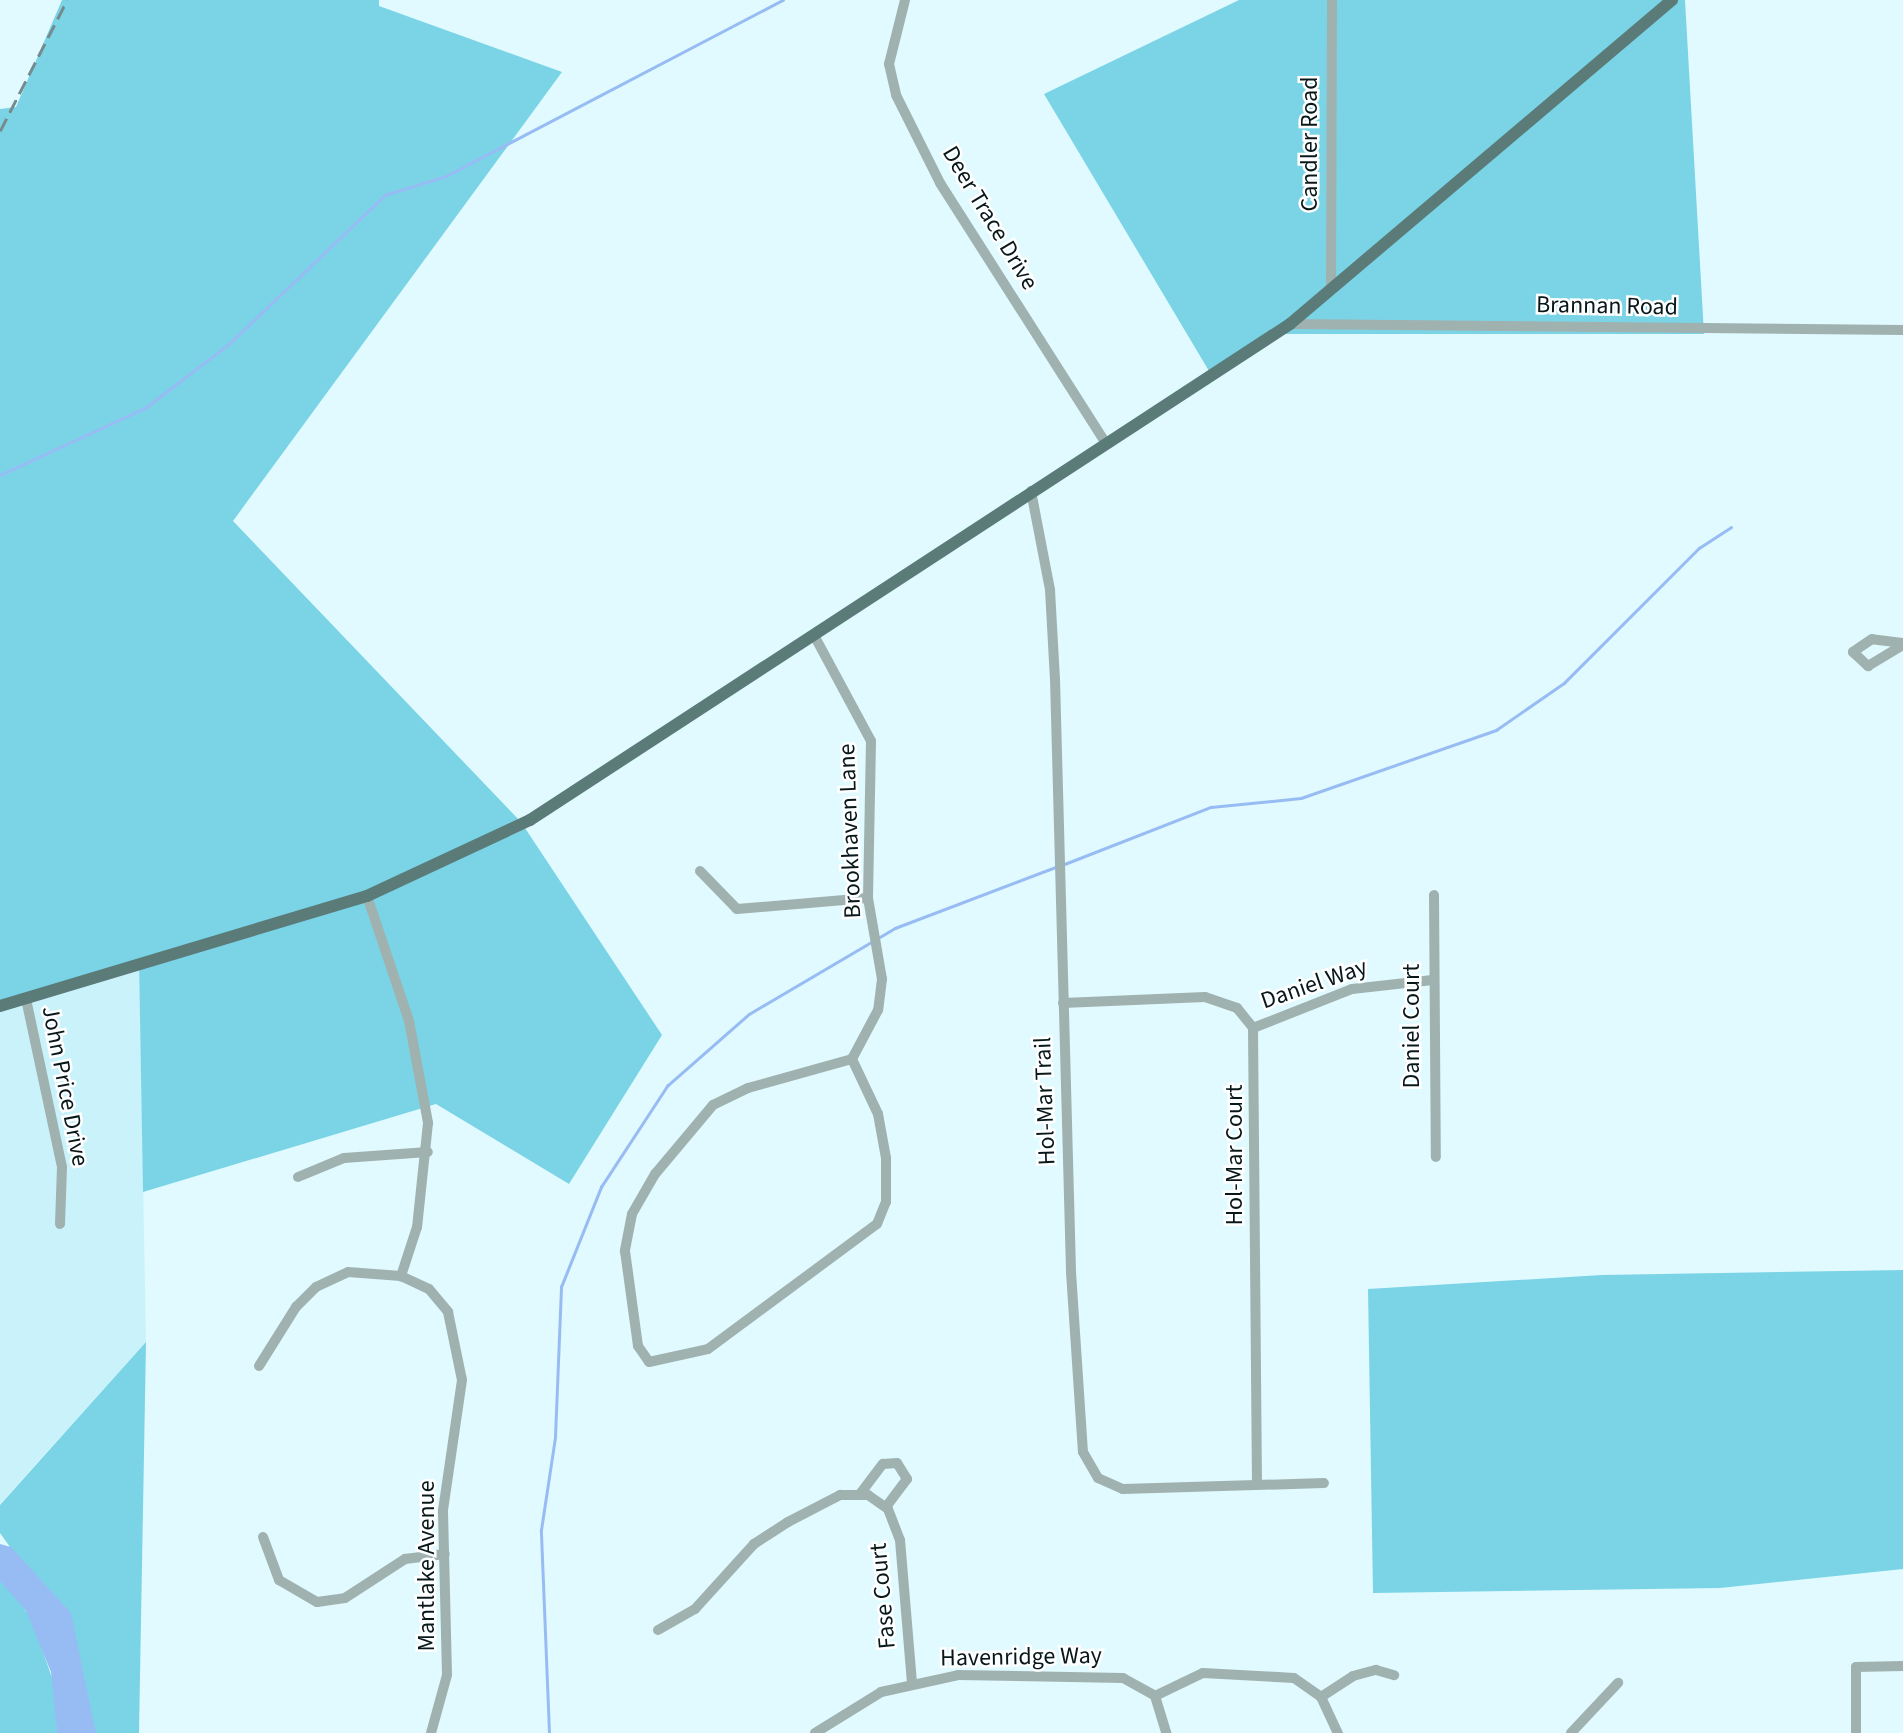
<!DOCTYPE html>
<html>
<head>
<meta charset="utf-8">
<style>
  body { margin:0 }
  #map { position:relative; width:1903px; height:1733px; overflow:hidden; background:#e1faff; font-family:"Source Sans 3",sans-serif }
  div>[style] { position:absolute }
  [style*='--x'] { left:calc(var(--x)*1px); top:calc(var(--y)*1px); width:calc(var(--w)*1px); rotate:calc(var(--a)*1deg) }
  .built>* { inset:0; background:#caf2fb }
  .forest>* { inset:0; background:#7ad4e6 }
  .water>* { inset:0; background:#97bcf4 }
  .stream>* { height:2.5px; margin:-1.25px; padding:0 1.25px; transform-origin:1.25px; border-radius:1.25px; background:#97bcf4 }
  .minor>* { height:10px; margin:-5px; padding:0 5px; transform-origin:5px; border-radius:5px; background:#a0b2b0 }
  .major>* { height:12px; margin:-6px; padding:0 6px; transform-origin:6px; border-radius:6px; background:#5a7b78 }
  .rail>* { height:2.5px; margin-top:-1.25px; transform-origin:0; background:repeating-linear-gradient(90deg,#768b8f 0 14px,transparent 0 21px) }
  span { translate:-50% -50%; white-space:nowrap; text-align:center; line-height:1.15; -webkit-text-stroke:5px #fff; paint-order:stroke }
  .street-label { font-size:24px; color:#07171a }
</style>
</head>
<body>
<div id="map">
  <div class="built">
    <div style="clip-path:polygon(139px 962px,146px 1342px,0 1504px,0 1005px)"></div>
  </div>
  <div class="forest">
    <div style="clip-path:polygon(62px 0,379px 0,379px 6px,562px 72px,233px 521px,521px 822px,662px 1035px,569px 1184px,436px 1104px,143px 1192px,139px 962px,0 1005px,0 109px,16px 107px)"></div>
    <div style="clip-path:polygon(1239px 0,1685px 0,1704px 334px,1274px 334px,1209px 371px,1044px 94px)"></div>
    <div style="clip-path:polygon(1903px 1270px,1903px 1569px,1720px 1588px,1373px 1593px,1368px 1289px,1602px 1275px)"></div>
    <div style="clip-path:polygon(146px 1342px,139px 1733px,84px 1733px,61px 1618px,0 1533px,0 1505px)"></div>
    <div style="clip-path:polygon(0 1576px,31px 1618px,56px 1689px,57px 1733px,0 1733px)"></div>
  </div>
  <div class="water">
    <div style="clip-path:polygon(0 1544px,11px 1547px,71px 1613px,96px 1733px,57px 1733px,51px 1672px,26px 1611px,0 1581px)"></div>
  </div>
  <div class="stream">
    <div style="--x:0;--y:475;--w:160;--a:-24.8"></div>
    <div style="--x:145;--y:408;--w:106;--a:-37.3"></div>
    <div style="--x:229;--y:344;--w:216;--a:-43.7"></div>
    <div style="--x:385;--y:195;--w:64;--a:-17.3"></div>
    <div style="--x:446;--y:176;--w:380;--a:-27.6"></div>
    <div style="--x:1062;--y:865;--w:160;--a:-21.3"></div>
    <div style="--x:1211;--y:807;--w:90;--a:-5.7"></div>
    <div style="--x:1301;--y:798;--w:207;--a:-19.2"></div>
    <div style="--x:1496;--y:730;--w:83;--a:-34.7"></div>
    <div style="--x:1564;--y:683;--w:191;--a:-45"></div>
    <div style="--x:1699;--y:548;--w:38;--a:-33"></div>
    <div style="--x:549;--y:1733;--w:203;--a:-92.3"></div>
    <div style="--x:541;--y:1530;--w:94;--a:-81.4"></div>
    <div style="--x:555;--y:1437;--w:150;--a:-87.7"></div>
    <div style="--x:561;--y:1287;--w:108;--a:-68.2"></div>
    <div style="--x:601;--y:1187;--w:121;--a:-56.8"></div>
    <div style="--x:667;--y:1086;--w:109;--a:-41.3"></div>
    <div style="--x:749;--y:1014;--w:169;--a:-30.5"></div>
    <div style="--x:895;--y:928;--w:172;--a:-20.8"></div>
  </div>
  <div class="minor">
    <div style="--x:905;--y:0;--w:66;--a:104"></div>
    <div style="--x:889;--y:64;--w:32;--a:77"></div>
    <div style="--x:896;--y:95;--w:98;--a:63.4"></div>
    <div style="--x:940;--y:183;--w:307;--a:57.5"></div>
    <div style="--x:1331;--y:289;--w:289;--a:-89.8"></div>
    <div style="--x:1290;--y:324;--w:613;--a:0.56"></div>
    <div style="--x:1031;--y:491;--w:101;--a:79.1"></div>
    <div style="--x:1050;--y:590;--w:89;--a:86.8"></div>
    <div style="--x:1055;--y:679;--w:593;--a:88.45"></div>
    <div style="--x:1071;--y:1272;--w:180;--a:86.2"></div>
    <div style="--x:1083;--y:1452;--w:30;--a:60"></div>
    <div style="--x:1098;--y:1478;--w:27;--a:24"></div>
    <div style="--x:1123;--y:1489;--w:201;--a:-1.7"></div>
    <div style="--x:815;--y:637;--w:118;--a:61.7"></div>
    <div style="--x:871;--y:741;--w:157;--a:91.1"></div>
    <div style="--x:868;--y:898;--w:82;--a:80.2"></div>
    <div style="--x:882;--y:979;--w:31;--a:97"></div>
    <div style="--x:878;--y:1010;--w:55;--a:118"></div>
    <div style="--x:852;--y:1059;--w:108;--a:164.4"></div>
    <div style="--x:748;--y:1088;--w:39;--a:154"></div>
    <div style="--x:713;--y:1105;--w:90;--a:130"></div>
    <div style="--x:655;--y:1174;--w:46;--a:119.9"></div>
    <div style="--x:632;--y:1214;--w:38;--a:101"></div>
    <div style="--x:625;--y:1251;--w:96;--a:82.2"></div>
    <div style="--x:638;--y:1346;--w:19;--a:55"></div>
    <div style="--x:649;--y:1362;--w:60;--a:-12.4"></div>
    <div style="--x:708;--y:1349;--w:210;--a:-36.5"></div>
    <div style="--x:877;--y:1224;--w:24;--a:-68"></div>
    <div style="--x:886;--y:1202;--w:44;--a:-90"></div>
    <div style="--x:886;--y:1158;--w:45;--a:-100.3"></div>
    <div style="--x:878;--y:1114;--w:61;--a:-115.3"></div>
    <div style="--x:1903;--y:643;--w:31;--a:-173"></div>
    <div style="--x:1872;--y:639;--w:23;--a:146"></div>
    <div style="--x:1853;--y:652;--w:21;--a:43"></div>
    <div style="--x:1868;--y:666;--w:41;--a:-31"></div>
    <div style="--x:700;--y:871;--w:53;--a:45.8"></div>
    <div style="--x:737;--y:909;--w:131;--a:-4.8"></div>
    <div style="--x:1434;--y:895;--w:262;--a:89.6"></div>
    <div style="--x:367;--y:896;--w:132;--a:71.4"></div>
    <div style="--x:409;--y:1021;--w:104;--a:79.4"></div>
    <div style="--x:428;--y:1123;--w:105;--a:96"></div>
    <div style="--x:417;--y:1227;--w:52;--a:108.1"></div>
    <div style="--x:26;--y:999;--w:172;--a:77.9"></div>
    <div style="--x:62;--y:1167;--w:57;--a:92"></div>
    <div style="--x:1063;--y:1003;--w:142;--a:-2.4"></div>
    <div style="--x:1205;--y:997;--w:34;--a:19"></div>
    <div style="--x:1237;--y:1008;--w:26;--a:51"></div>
    <div style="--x:1253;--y:1028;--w:455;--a:89.5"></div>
    <div style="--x:1253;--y:1028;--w:106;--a:-21.5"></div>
    <div style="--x:1352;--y:989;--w:81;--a:-6.4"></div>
    <div style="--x:298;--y:1177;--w:50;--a:-22.4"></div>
    <div style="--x:344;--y:1158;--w:84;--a:-4.1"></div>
    <div style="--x:259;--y:1366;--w:70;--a:-57.9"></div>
    <div style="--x:296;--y:1307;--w:28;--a:-45"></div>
    <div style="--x:316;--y:1287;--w:35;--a:-25"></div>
    <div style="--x:348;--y:1272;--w:53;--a:4.3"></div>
    <div style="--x:401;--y:1276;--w:31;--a:25"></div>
    <div style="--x:429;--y:1289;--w:30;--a:50"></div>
    <div style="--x:448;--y:1312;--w:69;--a:78.4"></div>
    <div style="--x:462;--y:1380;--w:132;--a:98.3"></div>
    <div style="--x:443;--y:1511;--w:164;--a:88.6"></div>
    <div style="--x:447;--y:1675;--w:60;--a:105.4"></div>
    <div style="--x:860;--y:1494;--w:38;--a:-53"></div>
    <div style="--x:883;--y:1464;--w:14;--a:-4"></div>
    <div style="--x:897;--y:1463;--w:19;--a:58"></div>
    <div style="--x:907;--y:1479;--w:35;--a:127"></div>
    <div style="--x:263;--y:1537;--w:46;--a:69.6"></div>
    <div style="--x:279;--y:1580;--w:44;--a:30.1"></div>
    <div style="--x:317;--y:1602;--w:28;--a:-8"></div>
    <div style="--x:345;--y:1598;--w:72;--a:-33"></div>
    <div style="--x:405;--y:1559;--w:40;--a:-7.1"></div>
    <div style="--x:658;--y:1630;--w:43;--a:-29.6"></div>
    <div style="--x:695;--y:1609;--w:88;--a:-47.8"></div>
    <div style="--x:754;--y:1544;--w:40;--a:-32.9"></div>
    <div style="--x:788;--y:1522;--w:59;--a:-27.4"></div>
    <div style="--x:840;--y:1495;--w:28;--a:0"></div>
    <div style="--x:868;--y:1495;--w:24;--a:35"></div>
    <div style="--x:888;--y:1509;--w:33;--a:69"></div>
    <div style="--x:900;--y:1540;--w:144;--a:85.2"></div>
    <div style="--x:1155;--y:1696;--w:53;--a:-25.6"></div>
    <div style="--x:1203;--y:1673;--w:91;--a:3.1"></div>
    <div style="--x:1294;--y:1678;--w:33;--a:35"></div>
    <div style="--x:1321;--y:1697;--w:40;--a:65"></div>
    <div style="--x:1321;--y:1697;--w:38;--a:-33"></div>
    <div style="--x:1353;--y:1676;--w:24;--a:-15"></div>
    <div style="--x:1376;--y:1670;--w:19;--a:16"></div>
    <div style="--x:815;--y:1733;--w:78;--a:-31.8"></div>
    <div style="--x:881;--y:1692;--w:79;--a:-12.4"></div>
    <div style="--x:958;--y:1675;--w:165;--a:1"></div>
    <div style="--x:1123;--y:1678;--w:37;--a:29"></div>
    <div style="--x:1155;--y:1696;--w:39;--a:73"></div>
    <div style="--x:1571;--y:1733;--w:69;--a:-46.8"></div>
    <div style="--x:1856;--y:1733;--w:66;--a:-90"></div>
    <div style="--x:1856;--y:1667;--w:47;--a:-1.2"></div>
  </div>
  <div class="major">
    <div style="--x:0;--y:1006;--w:383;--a:-16.7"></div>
    <div style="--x:367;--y:896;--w:180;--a:-25"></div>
    <div style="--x:530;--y:820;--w:908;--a:-33.13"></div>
    <div style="--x:1290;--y:324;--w:501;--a:-40.3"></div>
  </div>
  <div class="rail">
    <div style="--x:0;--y:131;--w:147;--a:-62.9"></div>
  </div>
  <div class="street-label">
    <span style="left:1310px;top:144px;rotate:-90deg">Candler Road</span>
    <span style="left:990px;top:218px;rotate:59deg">Deer Trace Drive</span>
    <span style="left:1607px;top:306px;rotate:1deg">Brannan Road</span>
    <span style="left:850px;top:831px;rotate:-92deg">Brookhaven Lane</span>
    <span style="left:1314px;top:984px;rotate:-19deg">Daniel Way</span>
    <span style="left:1412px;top:1026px;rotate:-90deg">Daniel Court</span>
    <span style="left:65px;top:1086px;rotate:79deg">John Price Drive</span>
    <span style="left:1045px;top:1101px;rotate:-92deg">Hol-Mar Trail</span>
    <span style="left:1235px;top:1155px;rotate:-90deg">Hol-Mar Court</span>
    <span style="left:427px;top:1566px;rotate:-90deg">Mantlake Avenue</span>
    <span style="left:883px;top:1596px;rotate:-95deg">Fase Court</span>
    <span style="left:1021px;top:1657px;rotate:-1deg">Havenridge Way</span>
  </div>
</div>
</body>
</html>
